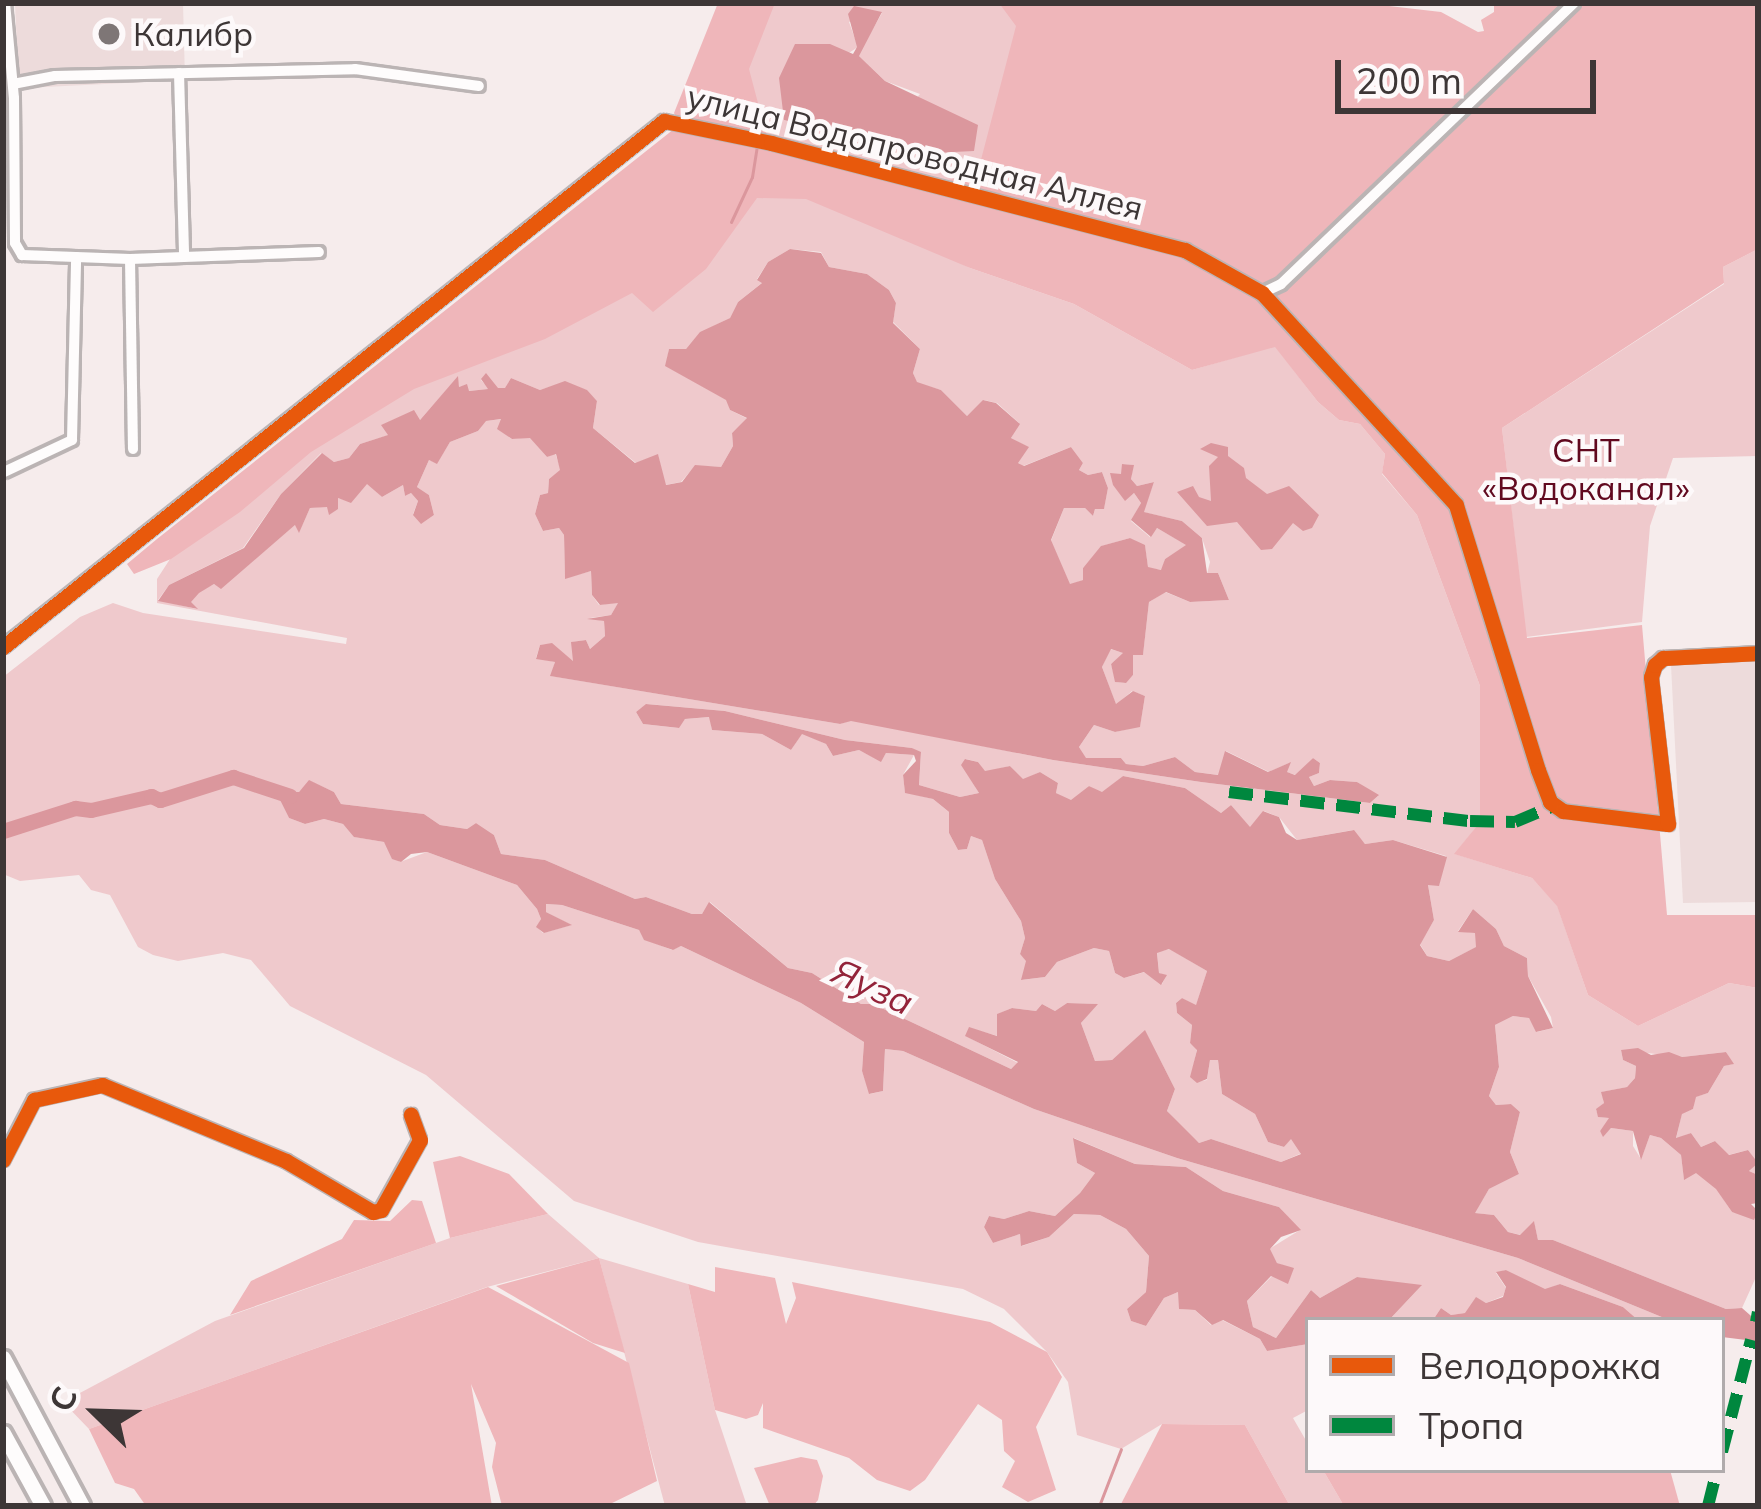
<!DOCTYPE html>
<html>
<head>
<meta charset="utf-8">
<style>
  body { margin:0 }
  #map { position:relative; width:1761px; height:1509px; overflow:hidden; background:#f6ecec; font-family:Mulish,sans-serif }
  div>[style] { position:absolute }
  [style*='--x'] { left:calc(var(--x)*1px); top:calc(var(--y)*1px); width:calc(var(--w)*1px); rotate:calc(var(--a)*1deg) }
  .built>* { inset:0; background:#eddbdb }
  .green>* { inset:0; background:#efc9cc }
  .forest>* { inset:0; background:#efb6ba }
  .water>* { inset:0; background:#db979d }
  .stream>* { height:3px; margin:-1.5px; padding:0 1.5px; transform-origin:1.5px; border-radius:1.5px; background:#db979d }
  .river>* { height:15px; margin:-7.5px; padding:0 7.5px; transform-origin:7.5px; border-radius:7.5px; background:#db979d }
  .roads { filter:drop-shadow(3px 0 #bbb4b4) drop-shadow(-3px 0 #bbb4b4) drop-shadow(0 3px #bbb4b4) drop-shadow(0 -3px #bbb4b4) }
  .minor>* { height:10px; margin:-5px; padding:0 5px; transform-origin:5px; border-radius:5px; background:#fefcfc }
  .highway>* { height:15px; margin:-7.5px; padding:0 7.5px; transform-origin:7.5px; border-radius:7.5px; background:#fefcfc }
  .quiet>* { height:12px; margin-top:-6px; transform-origin:0; background:repeating-linear-gradient(90deg,#00873e 0 24px,transparent 0 36px) }
  .cycleway>* { height:15px; margin:-7.5px; padding:0 7.5px; transform-origin:7.5px; border-radius:7.5px; background:#e8590c }
  .dots>* { width:33px; height:33px; translate:-50% -50%; box-sizing:border-box; border:6px solid #fdf9fa; border-radius:50% }
  span { translate:-50% -50%; white-space:nowrap; text-align:center; line-height:1.15; -webkit-text-stroke:9px #fdf9fa; paint-order:stroke }
  .poi-label { font-size:33px; color:#3d3636 }
  .left { translate:0 -50%; text-align:left }
  .street-label { font-size:33px; color:#3d3636 }
  .park-label { font-size:33px; color:#61091f }
  .water-label { font-size:36px; color:#932339; font-style:italic }
  .frame { position:absolute; inset:0; border:6px solid #3d3636; pointer-events:none }
  .legend { position:absolute; left:1305px; top:1317px; width:420px; height:156px; box-sizing:border-box; background:#fdf9fa; border:3px solid #b0abac; margin:0; padding:15px 21px; list-style:none; font-size:36px; color:#3d3636 }
  .legend li { display:flex; align-items:center; gap:24px; height:60px }
  .legend b { width:60px; border:3px solid #b0abac }
  .north { position:absolute; left:36px; top:1353px; width:120px; height:120px; -webkit-text-stroke:9px #fdf9fa; paint-order:stroke; rotate:293deg; font-size:33px; font-weight:700; line-height:48px; text-align:center; color:#3d3636 }
  .north::after { content:''; display:block; margin:auto; width:42px; height:54px; background:#3d3636; clip-path:polygon(50% 0,100% 100%,50% 72%,0 100%) }
  .scale { position:absolute; left:1335px; top:60px; width:261px; height:54px; box-sizing:border-box; border:6px solid #3d3636; border-top:0; padding-left:15px; font-size:36px; line-height:42px; white-space:nowrap; color:#3d3636; -webkit-text-stroke:9px #fdf9fa; paint-order:stroke }
</style>
</head>
<body>
<div id="map">
  <div class="built">
    <div style="clip-path:polygon(15px 3px,183px 3px,185px 80px,25px 88px,18px 70px)"></div>
    <div style="clip-path:polygon(1758px 660px,1758px 902px,1683px 903px,1671px 665px)"></div>
  </div>
  <div class="green">
    <div style="clip-path:polygon(evenodd,757px 3px,1035px 3px,981px 179px,939px 181px,759px 132px,735px 59px,757px 3px,882px 13px,858px 55px,885px 81px,920px 94px,874px 147px,784px 120px,784px 95px,858px 47px,849px 22px,882px 13px)"></div>
    <div style="clip-path:polygon(evenodd,758px 185px,813px 188px,970px 268px,1074px 304px,1192px 370px,1275px 346px,1318px 402px,1339px 420px,1360px 424px,1385px 454px,1382px 474px,1417px 515px,1480px 686px,1480px 822px,1455px 854px,1532px 878px,1557px 905px,1588px 995px,1638px 1026px,1729px 983px,1758px 988px,1758px 1175px,1749px 1171px,1757px 1163px,1748px 1150px,1728px 1155px,1715px 1141px,1701px 1147px,1691px 1133px,1676px 1139px,1682px 1113px,1693px 1109px,1695px 1097px,1708px 1093px,1724px 1066px,1733px 1064px,1726px 1052px,1682px 1057px,1621px 1050px,1623px 1060px,1636px 1066px,1635px 1078px,1627px 1087px,1602px 1092px,1604px 1103px,1596px 1110px,1599px 1117px,1610px 1118px,1600px 1131px,1603px 1136px,1611px 1128px,1633px 1131px,1633px 1146px,1641px 1159px,1650px 1135px,1661px 1138px,1681px 1155px,1684px 1179px,1696px 1172px,1716px 1188px,1732px 1212px,1758px 1217px,1756px 1277px,1742px 1308px,1726px 1309px,1553px 1240px,1538px 1240px,1534px 1222px,1521px 1235px,1508px 1232px,1494px 1215px,1474px 1213px,1489px 1189px,1519px 1174px,1510px 1152px,1520px 1112px,1511px 1104px,1496px 1105px,1489px 1096px,1499px 1067px,1495px 1025px,1513px 1016px,1529px 1018px,1537px 1032px,1553px 1028px,1551px 1017px,1528px 976px,1527px 958px,1504px 946px,1496px 929px,1473px 909px,1458px 931px,1476px 933px,1477px 947px,1449px 961px,1427px 956px,1420px 944px,1434px 920px,1428px 885px,1439px 885px,1446px 856px,1393px 840px,1365px 844px,1353px 830px,1297px 840px,1279px 817px,1264px 811px,1250px 828px,1231px 805px,1221px 813px,1185px 788px,1123px 776px,1102px 793px,1089px 786px,1071px 801px,1056px 793px,1058px 783px,1040px 772px,1023px 780px,1010px 766px,985px 772px,978px 762px,966px 759px,962px 765px,979px 793px,960px 797px,919px 785px,921px 753px,912px 748px,845px 740px,725px 711px,647px 704px,636px 712px,643px 724px,678px 728px,685px 719px,710px 717px,712px 730px,762px 734px,791px 750px,802px 733px,826px 744px,833px 756px,859px 750px,881px 761px,886px 753px,914px 755px,903px 775px,905px 792px,933px 799px,950px 813px,949px 833px,958px 850px,967px 849px,971px 836px,982px 840px,995px 879px,1021px 921px,1025px 938px,1020px 954px,1027px 961px,1022px 980px,1045px 977px,1057px 962px,1094px 948px,1109px 951px,1115px 973px,1124px 978px,1145px 972px,1162px 984px,1166px 976px,1159px 973px,1157px 952px,1170px 949px,1207px 971px,1196px 1006px,1182px 998px,1176px 1003px,1177px 1013px,1192px 1025px,1190px 1043px,1197px 1049px,1191px 1077px,1197px 1082px,1207px 1080px,1210px 1059px,1218px 1060px,1222px 1094px,1255px 1114px,1268px 1142px,1284px 1147px,1291px 1138px,1302px 1153px,1281px 1162px,1211px 1139px,1199px 1143px,1186px 1132px,1167px 1111px,1175px 1089px,1145px 1031px,1112px 1060px,1095px 1061px,1081px 1023px,1097px 1004px,1067px 1003px,1055px 1011px,1042px 1004px,1036px 1011px,1012px 1008px,998px 1014px,998px 1036px,969px 1028px,966px 1036px,1018px 1063px,1011px 1069px,873px 1004px,861px 1004px,812px 973px,788px 968px,710px 902px,702px 914px,692px 914px,646px 897px,635px 899px,545px 860px,501px 854px,494px 835px,476px 823px,467px 829px,440px 825px,424px 814px,341px 804px,334px 792px,310px 781px,299px 792px,276px 792px,289px 818px,305px 824px,324px 819px,343px 824px,355px 837px,384px 842px,400px 862px,427px 852px,517px 885px,537px 909px,541px 919px,537px 927px,543px 933px,571px 925px,546px 912px,545px 904px,562px 905px,639px 930px,644px 939px,672px 950px,681px 946px,801px 1003px,864px 1042px,862px 1071px,870px 1094px,883px 1091px,885px 1049px,903px 1051px,1034px 1109px,1177px 1158px,1518px 1258px,1669px 1320px,1638px 1320px,1623px 1307px,1560px 1284px,1545px 1290px,1506px 1270px,1496px 1273px,1506px 1288px,1503px 1296px,1486px 1303px,1476px 1298px,1466px 1313px,1451px 1315px,1441px 1308px,1433px 1320px,1389px 1320px,1421px 1286px,1357px 1277px,1320px 1298px,1311px 1290px,1276px 1338px,1253px 1327px,1247px 1301px,1272px 1276px,1288px 1283px,1293px 1269px,1277px 1263px,1269px 1249px,1300px 1230px,1279px 1207px,1223px 1191px,1186px 1167px,1135px 1164px,1074px 1138px,1077px 1163px,1095px 1173px,1080px 1193px,1055px 1216px,1029px 1211px,1004px 1219px,989px 1216px,984px 1227px,993px 1243px,1020px 1234px,1022px 1246px,1049px 1237px,1074px 1214px,1100px 1215px,1126px 1229px,1149px 1256px,1146px 1292px,1127px 1309px,1131px 1321px,1146px 1326px,1164px 1298px,1180px 1291px,1180px 1309px,1195px 1310px,1211px 1325px,1222px 1320px,1260px 1339px,1267px 1351px,1308px 1344px,1308px 1410px,1293px 1418px,1308px 1444px,1308px 1470px,1323px 1470px,1344px 1506px,1290px 1506px,1245px 1425px,1162px 1424px,1121px 1449px,1077px 1435px,1068px 1382px,1047px 1352px,1004px 1309px,963px 1289px,698px 1242px,574px 1201px,426px 1075px,290px 1006px,251px 960px,223px 953px,178px 961px,153px 955px,138px 947px,110px 895px,91px 890px,79px 875px,20px 881px,3px 874px,3px 677px,80px 617px,113px 603px,143px 613px,346px 644px,347px 638px,157px 603px,157px 579px,172px 556px,254px 497px,277px 469px,321px 437px,468px 355px,507px 342px,682px 251px,731px 222px,758px 185px,790px 249px,821px 252px,829px 267px,867px 274px,889px 290px,896px 303px,893px 322px,920px 349px,913px 373px,917px 383px,941px 390px,967px 416px,984px 400px,997px 403px,1019px 423px,1011px 438px,1028px 447px,1017px 462px,1023px 466px,1071px 447px,1083px 463px,1079px 470px,1088px 475px,1102px 472px,1108px 488px,1104px 508px,1095px 509px,1093px 516px,1085px 508px,1064px 508px,1051px 541px,1070px 585px,1083px 580px,1083px 568px,1102px 546px,1130px 538px,1145px 546px,1148px 568px,1162px 570px,1165px 559px,1187px 545px,1157px 528px,1150px 537px,1131px 521px,1141px 503px,1134px 493px,1125px 500px,1111px 474px,1122px 475px,1122px 464px,1133px 465px,1131px 479px,1137px 486px,1154px 482px,1143px 512px,1182px 521px,1202px 538px,1210px 562px,1207px 574px,1218px 573px,1229px 600px,1190px 602px,1165px 592px,1149px 602px,1143px 654px,1132px 655px,1133px 675px,1125px 683px,1116px 682px,1111px 664px,1124px 653px,1110px 649px,1102px 667px,1116px 705px,1132px 691px,1145px 696px,1140px 726px,1115px 732px,1094px 725px,1079px 747px,1086px 759px,1121px 758px,1126px 764px,1143px 766px,1175px 757px,1195px 772px,1219px 775px,1226px 751px,1269px 772px,1289px 763px,1286px 772px,1296px 775px,1313px 758px,1320px 763px,1319px 773px,1309px 777px,1314px 786px,1330px 780px,1357px 782px,1378px 796px,1370px 803px,1201px 782px,1053px 760px,851px 720px,840px 724px,551px 676px,555px 662px,536px 658px,540px 645px,552px 644px,574px 662px,572px 642px,586px 640px,590px 649px,605px 636px,604px 621px,590px 618px,611px 615px,619px 602px,599px 605px,592px 595px,591px 571px,565px 578px,564px 535px,559px 528px,543px 531px,535px 514px,540px 495px,548px 493px,549px 479px,561px 470px,555px 453px,547px 457px,530px 437px,512px 439px,498px 429px,503px 419px,485px 421px,478px 431px,450px 442px,437px 463px,429px 460px,417px 487px,429px 495px,434px 515px,422px 523px,413px 514px,418px 501px,411px 493px,405px 496px,403px 485px,382px 497px,367px 483px,351px 502px,338px 498px,338px 508px,330px 514px,328px 506px,310px 508px,299px 532px,296px 524px,221px 588px,214px 584px,199px 592px,190px 602px,197px 609px,158px 600px,169px 585px,243px 548px,281px 494px,321px 453px,334px 462px,349px 458px,360px 444px,389px 435px,382px 425px,413px 411px,419px 421px,457px 378px,459px 387px,466px 385px,468px 391px,489px 389px,481px 380px,486px 374px,497px 388px,505px 389px,511px 378px,540px 390px,565px 382px,586px 390px,597px 401px,593px 428px,636px 463px,658px 455px,665px 485px,681px 482px,695px 466px,721px 467px,733px 446px,732px 433px,748px 419px,730px 410px,727px 400px,666px 366px,669px 349px,686px 349px,700px 333px,730px 318px,738px 302px,763px 282px,757px 279px,768px 262px,790px 249px)"></div>
    <div style="clip-path:polygon(1758px 249px,1758px 456px,1673px 458px,1650px 526px,1642px 622px,1526px 637px,1502px 428px,1724px 284px,1723px 267px)"></div>
    <div style="clip-path:polygon(548px 1214px,599px 1258px,688px 1284px,715px 1410px,747px 1506px,665px 1506px,599px 1258px,487px 1287px,89px 1429px,63px 1402px,215px 1321px,450px 1238px)"></div>
  </div>
  <div class="forest">
    <div style="clip-path:polygon(718px 3px,775px 3px,749px 69px,767px 137px,678px 121px,674px 113px)"></div>
    <div style="clip-path:polygon(999px 3px,1363px 3px,1441px 12px,1478px 32px,1484px 31px,1481px 20px,1494px 12px,1494px 3px,1758px 3px,1758px 249px,1723px 267px,1724px 283px,1502px 428px,1527px 638px,1642px 625px,1667px 915px,1758px 915px,1758px 988px,1729px 983px,1638px 1026px,1588px 995px,1557px 906px,1532px 878px,1454px 854px,1480px 822px,1480px 686px,1417px 515px,1382px 473px,1385px 454px,1360px 424px,1339px 420px,1318px 402px,1275px 347px,1192px 370px,1074px 304px,970px 268px,806px 199px,757px 198px,706px 269px,653px 312px,632px 293px,545px 339px,414px 389px,311px 452px,240px 512px,171px 559px,134px 574px,127px 564px,157px 539px,674px 129px,731px 138px,1008px 210px,1012px 199px,948px 180px,977px 175px,1016px 26px)"></div>
    <div style="clip-path:polygon(460px 1156px,509px 1174px,548px 1214px,450px 1238px,433px 1162px)"></div>
    <div style="clip-path:polygon(412px 1200px,422px 1201px,436px 1243px,230px 1315px,251px 1281px,342px 1239px,354px 1220px,390px 1221px)"></div>
    <div style="clip-path:polygon(599px 1258px,625px 1353px,593px 1343px,496px 1286px)"></div>
    <div style="clip-path:polygon(715px 1267px,775px 1278px,786px 1324px,796px 1298px,792px 1282px,990px 1322px,1047px 1352px,1062px 1377px,1036px 1427px,1056px 1490px,1028px 1502px,1002px 1487px,1015px 1461px,1004px 1451px,1002px 1420px,978px 1404px,925px 1480px,910px 1491px,877px 1480px,849px 1458px,763px 1428px,763px 1403px,758px 1415px,746px 1419px,715px 1410px,688px 1284px,715px 1292px)"></div>
    <div style="clip-path:polygon(488px 1287px,629px 1363px,657px 1481px,606px 1506px,502px 1506px,492px 1467px,496px 1443px,471px 1384px,492px 1506px,146px 1506px,134px 1489px,115px 1483px,89px 1429px)"></div>
    <div style="clip-path:polygon(1162px 1424px,1245px 1425px,1290px 1506px,1120px 1506px)"></div>
    <div style="clip-path:polygon(801px 1457px,817px 1460px,823px 1476px,818px 1500px,813px 1506px,770px 1506px,754px 1468px)"></div>
    <div style="clip-path:polygon(1323px 1470px,1670px 1470px,1680px 1506px,1344px 1506px)"></div>
  </div>
  <div class="water">
    <div style="clip-path:polygon(854px 6px,882px 12px,859px 56px,885px 81px,978px 125px,974px 151px,912px 154px,784px 120px,779px 78px,795px 44px,830px 44px,853px 54px,857px 47px,848px 14px)"></div>
    <div style="clip-path:polygon(790px 249px,821px 253px,829px 267px,867px 274px,889px 290px,896px 303px,893px 323px,920px 349px,913px 373px,917px 382px,941px 390px,967px 416px,983px 400px,996px 403px,1020px 424px,1011px 438px,1029px 447px,1018px 463px,1024px 466px,1071px 447px,1083px 463px,1079px 470px,1088px 475px,1102px 472px,1108px 488px,1104px 509px,1095px 509px,1093px 516px,1085px 508px,1064px 508px,1051px 540px,1070px 584px,1083px 580px,1083px 568px,1101px 546px,1130px 538px,1145px 545px,1148px 567px,1161px 570px,1165px 559px,1186px 545px,1157px 528px,1151px 537px,1131px 520px,1141px 503px,1134px 493px,1125px 501px,1113px 485px,1110px 473px,1121px 474px,1122px 464px,1134px 465px,1131px 479px,1137px 486px,1154px 482px,1144px 512px,1182px 521px,1202px 538px,1207px 573px,1218px 573px,1229px 600px,1190px 602px,1166px 592px,1149px 602px,1143px 655px,1133px 655px,1133px 675px,1126px 683px,1115px 682px,1111px 664px,1123px 653px,1111px 649px,1102px 667px,1116px 704px,1133px 691px,1145px 696px,1140px 727px,1115px 732px,1094px 725px,1079px 747px,1086px 758px,1121px 758px,1126px 764px,1143px 766px,1175px 757px,1195px 772px,1218px 775px,1225px 751px,1268px 772px,1291px 762px,1287px 772px,1295px 775px,1313px 758px,1320px 763px,1319px 773px,1309px 777px,1314px 786px,1330px 780px,1357px 782px,1379px 795px,1370px 803px,1201px 782px,1053px 760px,851px 721px,840px 724px,550px 676px,555px 662px,536px 659px,540px 645px,552px 643px,573px 661px,571px 642px,586px 640px,590px 649px,605px 636px,604px 621px,587px 619px,611px 615px,618px 603px,600px 605px,592px 595px,591px 571px,565px 579px,564px 535px,559px 528px,543px 531px,535px 514px,540px 495px,548px 493px,549px 479px,560px 470px,556px 454px,547px 457px,530px 438px,512px 439px,497px 429px,501px 419px,486px 421px,478px 431px,450px 442px,437px 464px,429px 460px,417px 487px,429px 495px,434px 515px,421px 524px,413px 515px,418px 501px,411px 493px,405px 496px,403px 485px,382px 497px,367px 484px,351px 503px,338px 498px,338px 509px,329px 515px,327px 507px,310px 508px,299px 533px,295px 525px,221px 589px,214px 584px,199px 593px,191px 602px,198px 609px,158px 601px,169px 585px,244px 548px,281px 494px,322px 453px,334px 462px,349px 458px,360px 444px,388px 435px,381px 425px,414px 410px,420px 420px,458px 376px,459px 387px,467px 384px,469px 391px,488px 389px,481px 379px,486px 373px,498px 388px,505px 388px,511px 378px,540px 390px,565px 381px,587px 390px,597px 401px,593px 428px,635px 463px,658px 454px,666px 485px,682px 482px,695px 465px,721px 467px,733px 446px,732px 433px,747px 418px,730px 410px,726px 400px,665px 366px,669px 349px,686px 349px,700px 332px,730px 318px,738px 302px,762px 283px,757px 280px,768px 262px)"></div>
    <div style="clip-path:polygon(1211px 443px,1228px 447px,1228px 456px,1244px 468px,1246px 478px,1267px 494px,1289px 486px,1319px 515px,1312px 528px,1303px 531px,1293px 523px,1272px 549px,1261px 550px,1237px 522px,1207px 526px,1177px 492px,1193px 486px,1199px 497px,1211px 501px,1209px 466px,1218px 457px,1200px 449px)"></div>
    <div style="clip-path:polygon(646px 704px,725px 711px,845px 740px,912px 748px,921px 752px,919px 785px,960px 797px,979px 793px,961px 765px,965px 759px,978px 762px,985px 771px,1010px 766px,1023px 779px,1040px 772px,1058px 783px,1056px 793px,1071px 800px,1089px 786px,1102px 792px,1123px 776px,1185px 788px,1221px 813px,1231px 805px,1250px 827px,1263px 811px,1279px 817px,1286px 833px,1297px 840px,1354px 830px,1365px 844px,1393px 840px,1447px 857px,1439px 886px,1428px 885px,1434px 920px,1420px 945px,1427px 956px,1449px 961px,1476px 947px,1475px 933px,1458px 932px,1473px 909px,1496px 929px,1504px 946px,1527px 958px,1528px 976px,1553px 1028px,1536px 1032px,1529px 1018px,1513px 1016px,1495px 1025px,1499px 1067px,1489px 1096px,1496px 1105px,1511px 1104px,1520px 1112px,1510px 1152px,1519px 1174px,1489px 1189px,1475px 1213px,1494px 1215px,1508px 1232px,1520px 1235px,1534px 1221px,1538px 1240px,1553px 1240px,1726px 1309px,1742px 1308px,1758px 1322px,1758px 1359px,1754px 1341px,1722px 1337px,1722px 1320px,1669px 1320px,1518px 1258px,1177px 1158px,1034px 1109px,903px 1051px,885px 1049px,883px 1091px,869px 1094px,862px 1071px,864px 1042px,801px 1003px,681px 946px,673px 950px,644px 940px,639px 930px,562px 905px,546px 904px,546px 912px,572px 925px,544px 933px,536px 927px,541px 919px,537px 909px,517px 885px,427px 852px,411px 854px,401px 862px,392px 859px,384px 842px,354px 837px,343px 824px,324px 819px,305px 824px,289px 818px,276px 792px,299px 792px,309px 780px,334px 792px,341px 804px,424px 814px,440px 825px,467px 829px,476px 823px,494px 835px,501px 854px,545px 860px,635px 899px,646px 897px,692px 914px,702px 914px,709px 902px,788px 968px,812px 973px,861px 1004px,873px 1004px,1011px 1069px,1018px 1062px,965px 1036px,969px 1027px,997px 1036px,997px 1014px,1012px 1008px,1036px 1011px,1042px 1004px,1055px 1011px,1067px 1003px,1098px 1004px,1081px 1023px,1095px 1061px,1112px 1060px,1145px 1030px,1175px 1089px,1167px 1111px,1199px 1143px,1211px 1139px,1281px 1162px,1301px 1154px,1291px 1139px,1284px 1147px,1268px 1142px,1255px 1114px,1222px 1094px,1218px 1060px,1210px 1060px,1207px 1079px,1197px 1083px,1190px 1077px,1197px 1050px,1190px 1043px,1192px 1025px,1177px 1013px,1176px 1003px,1182px 998px,1196px 1005px,1207px 971px,1169px 949px,1157px 953px,1159px 973px,1167px 975px,1161px 985px,1144px 972px,1124px 978px,1115px 973px,1109px 951px,1094px 948px,1057px 962px,1045px 977px,1021px 980px,1026px 961px,1020px 954px,1025px 938px,1021px 921px,995px 879px,982px 840px,971px 836px,967px 849px,958px 850px,949px 833px,949px 812px,933px 799px,905px 793px,903px 775px,916px 761px,914px 755px,886px 753px,881px 762px,859px 750px,833px 756px,826px 744px,802px 734px,791px 750px,762px 734px,712px 730px,709px 717px,685px 719px,679px 728px,643px 724px,636px 712px)"></div>
    <div style="clip-path:polygon(1638px 1048px,1651px 1055px,1669px 1052px,1682px 1057px,1726px 1052px,1734px 1064px,1724px 1066px,1708px 1093px,1696px 1097px,1693px 1109px,1682px 1114px,1676px 1138px,1691px 1133px,1701px 1147px,1715px 1141px,1729px 1155px,1748px 1150px,1758px 1163px,1749px 1171px,1758px 1175px,1758px 1203px,1751px 1204px,1758px 1211px,1754px 1220px,1732px 1212px,1716px 1189px,1696px 1173px,1684px 1180px,1681px 1155px,1661px 1138px,1650px 1135px,1641px 1160px,1633px 1131px,1611px 1128px,1603px 1137px,1600px 1131px,1609px 1118px,1598px 1117px,1596px 1109px,1604px 1103px,1601px 1092px,1627px 1087px,1635px 1078px,1636px 1066px,1623px 1060px,1621px 1050px)"></div>
    <div style="clip-path:polygon(1073px 1138px,1135px 1164px,1186px 1167px,1223px 1191px,1279px 1207px,1301px 1230px,1281px 1237px,1270px 1249px,1277px 1263px,1294px 1268px,1288px 1284px,1271px 1276px,1247px 1301px,1253px 1327px,1276px 1338px,1311px 1290px,1320px 1298px,1357px 1277px,1422px 1285px,1389px 1320px,1308px 1320px,1308px 1344px,1267px 1351px,1260px 1339px,1223px 1320px,1212px 1325px,1195px 1310px,1179px 1309px,1178px 1292px,1164px 1298px,1146px 1326px,1131px 1321px,1127px 1309px,1146px 1292px,1149px 1256px,1126px 1229px,1100px 1215px,1074px 1214px,1049px 1237px,1021px 1246px,1020px 1234px,993px 1243px,984px 1227px,989px 1216px,1004px 1219px,1029px 1211px,1055px 1216px,1080px 1193px,1095px 1173px,1077px 1163px)"></div>
    <div style="clip-path:polygon(1506px 1270px,1545px 1289px,1560px 1284px,1623px 1307px,1638px 1320px,1433px 1320px,1441px 1308px,1451px 1315px,1465px 1313px,1476px 1297px,1486px 1303px,1503px 1297px,1506px 1287px,1496px 1272px)"></div>
  </div>
  <div class="stream">
    <div style="--x:731;--y:222;--w:50;--a:-65"></div>
    <div style="--x:752;--y:177;--w:31;--a:-81"></div>
    <div style="--x:1099;--y:1506;--w:61;--a:-68.9"></div>
  </div>
  <div class="river">
    <div style="--x:3;--y:831;--w:76;--a:-17.7"></div>
    <div style="--x:75;--y:808;--w:16;--a:7"></div>
    <div style="--x:91;--y:810;--w:62;--a:-13.1"></div>
    <div style="--x:151;--y:796;--w:10;--a:24"></div>
    <div style="--x:160;--y:800;--w:77;--a:-17.5"></div>
    <div style="--x:233;--y:777;--w:60;--a:18.4"></div>
  </div>
  <div class="roads">
    <div class="minor">
      <div style="--x:5;--y:3;--w:95;--a:84.6"></div>
      <div style="--x:14;--y:98;--w:145;--a:89.6"></div>
      <div style="--x:15;--y:243;--w:14;--a:60"></div>
      <div style="--x:22;--y:255;--w:108;--a:2.1"></div>
      <div style="--x:130;--y:259;--w:189;--a:-2.1"></div>
      <div style="--x:179;--y:73;--w:183;--a:88.4"></div>
      <div style="--x:13;--y:84;--w:43;--a:-10.8"></div>
      <div style="--x:55;--y:76;--w:300;--a:-1.3"></div>
      <div style="--x:355;--y:69;--w:125;--a:7.8"></div>
      <div style="--x:130;--y:259;--w:190;--a:89.1"></div>
      <div style="--x:1262;--y:293;--w:21;--a:-25"></div>
      <div style="--x:1281;--y:284;--w:406;--a:-43.8"></div>
      <div style="--x:4;--y:472;--w:75;--a:-25.2"></div>
      <div style="--x:72;--y:440;--w:183;--a:-88.7"></div>
      <div style="--x:3;--y:647;--w:845;--a:-38.51"></div>
      <div style="--x:664;--y:121;--w:109;--a:11.6"></div>
      <div style="--x:771;--y:143;--w:428;--a:14.5"></div>
      <div style="--x:1185;--y:250;--w:88;--a:29.2"></div>
      <div style="--x:1262;--y:293;--w:287;--a:47.5"></div>
      <div style="--x:1456;--y:505;--w:277;--a:72.8"></div>
      <div style="--x:1538;--y:770;--w:34;--a:69"></div>
      <div style="--x:1550;--y:802;--w:16;--a:35"></div>
      <div style="--x:1563;--y:811;--w:106;--a:7.1"></div>
      <div style="--x:1668;--y:824;--w:148;--a:-96.6"></div>
      <div style="--x:1651;--y:677;--w:13;--a:-72"></div>
      <div style="--x:1655;--y:665;--w:11;--a:-41"></div>
      <div style="--x:1663;--y:658;--w:95;--a:-3"></div>
      <div style="--x:3;--y:1160;--w:68;--a:-62.7"></div>
      <div style="--x:34;--y:1100;--w:70;--a:-12.4"></div>
      <div style="--x:102;--y:1085;--w:199;--a:22.4"></div>
      <div style="--x:286;--y:1161;--w:101;--a:30.4"></div>
      <div style="--x:373;--y:1212;--w:8;--a:-14"></div>
      <div style="--x:381;--y:1210;--w:80;--a:-60.9"></div>
      <div style="--x:420;--y:1140;--w:27;--a:-110"></div>
    </div>
    <div class="highway">
      <div style="--x:3;--y:1358;--w:168;--a:61.9"></div>
      <div style="--x:3;--y:1433;--w:83;--a:61.3"></div>
    </div>
  </div>
  <div class="quiet">
    <div style="--x:1229;--y:792;--w:243;--a:6.9"></div>
    <div style="--x:1470;--y:821;--w:45;--a:1.3"></div>
    <div style="--x:1515;--y:822;--w:41;--a:-22.8"></div>
    <div style="--x:1756;--y:1322;--w:10;--a:-79"></div>
    <div style="--x:1722;--y:1452;--w:116;--a:-75.5"></div>
    <div style="--x:1708;--y:1506;--w:37;--a:-76"></div>
  </div>
  <div class="cycleway">
    <div style="--x:3;--y:647;--w:845;--a:-38.51"></div>
    <div style="--x:664;--y:121;--w:109;--a:11.6"></div>
    <div style="--x:771;--y:143;--w:428;--a:14.5"></div>
    <div style="--x:1185;--y:250;--w:88;--a:29.2"></div>
    <div style="--x:1262;--y:293;--w:287;--a:47.5"></div>
    <div style="--x:1456;--y:505;--w:277;--a:72.8"></div>
    <div style="--x:1538;--y:770;--w:34;--a:69"></div>
    <div style="--x:1550;--y:802;--w:16;--a:35"></div>
    <div style="--x:1563;--y:811;--w:106;--a:7.1"></div>
    <div style="--x:1668;--y:824;--w:148;--a:-96.6"></div>
    <div style="--x:1651;--y:677;--w:13;--a:-72"></div>
    <div style="--x:1655;--y:665;--w:11;--a:-41"></div>
    <div style="--x:1663;--y:658;--w:95;--a:-3"></div>
    <div style="--x:3;--y:1160;--w:68;--a:-62.7"></div>
    <div style="--x:34;--y:1100;--w:70;--a:-12.4"></div>
    <div style="--x:102;--y:1085;--w:199;--a:22.4"></div>
    <div style="--x:286;--y:1161;--w:101;--a:30.4"></div>
    <div style="--x:373;--y:1212;--w:8;--a:-14"></div>
    <div style="--x:381;--y:1210;--w:80;--a:-60.9"></div>
    <div style="--x:420;--y:1140;--w:27;--a:-110"></div>
  </div>
  <div class="dots">
    <div style="left:109px;top:34px;background:#7e7676"></div>
  </div>
  <div class="poi-label">
    <span class="left" style="left:133px;top:34px">Калибр</span>
  </div>
  <div class="street-label">
    <span style="left:915px;top:152px;rotate:14deg">улица Водопроводная Аллея</span>
  </div>
  <div class="park-label">
    <span style="left:1586px;top:469px">СНТ<br>«Водоканал»</span>
  </div>
  <div class="water-label">
    <span style="left:873px;top:986px;rotate:25deg">Яуза</span>
  </div>
  <div class="frame"></div>
  <ul class="legend">
  <li><b style="height:15px;background:#e8590c"></b>Велодорожка</li>
  <li><b style="height:15px;background:#00873e"></b>Тропа</li>
  </ul>
  <div class="north">С</div>
  <div class="scale">200 m</div>
</div>
</body>
</html>
